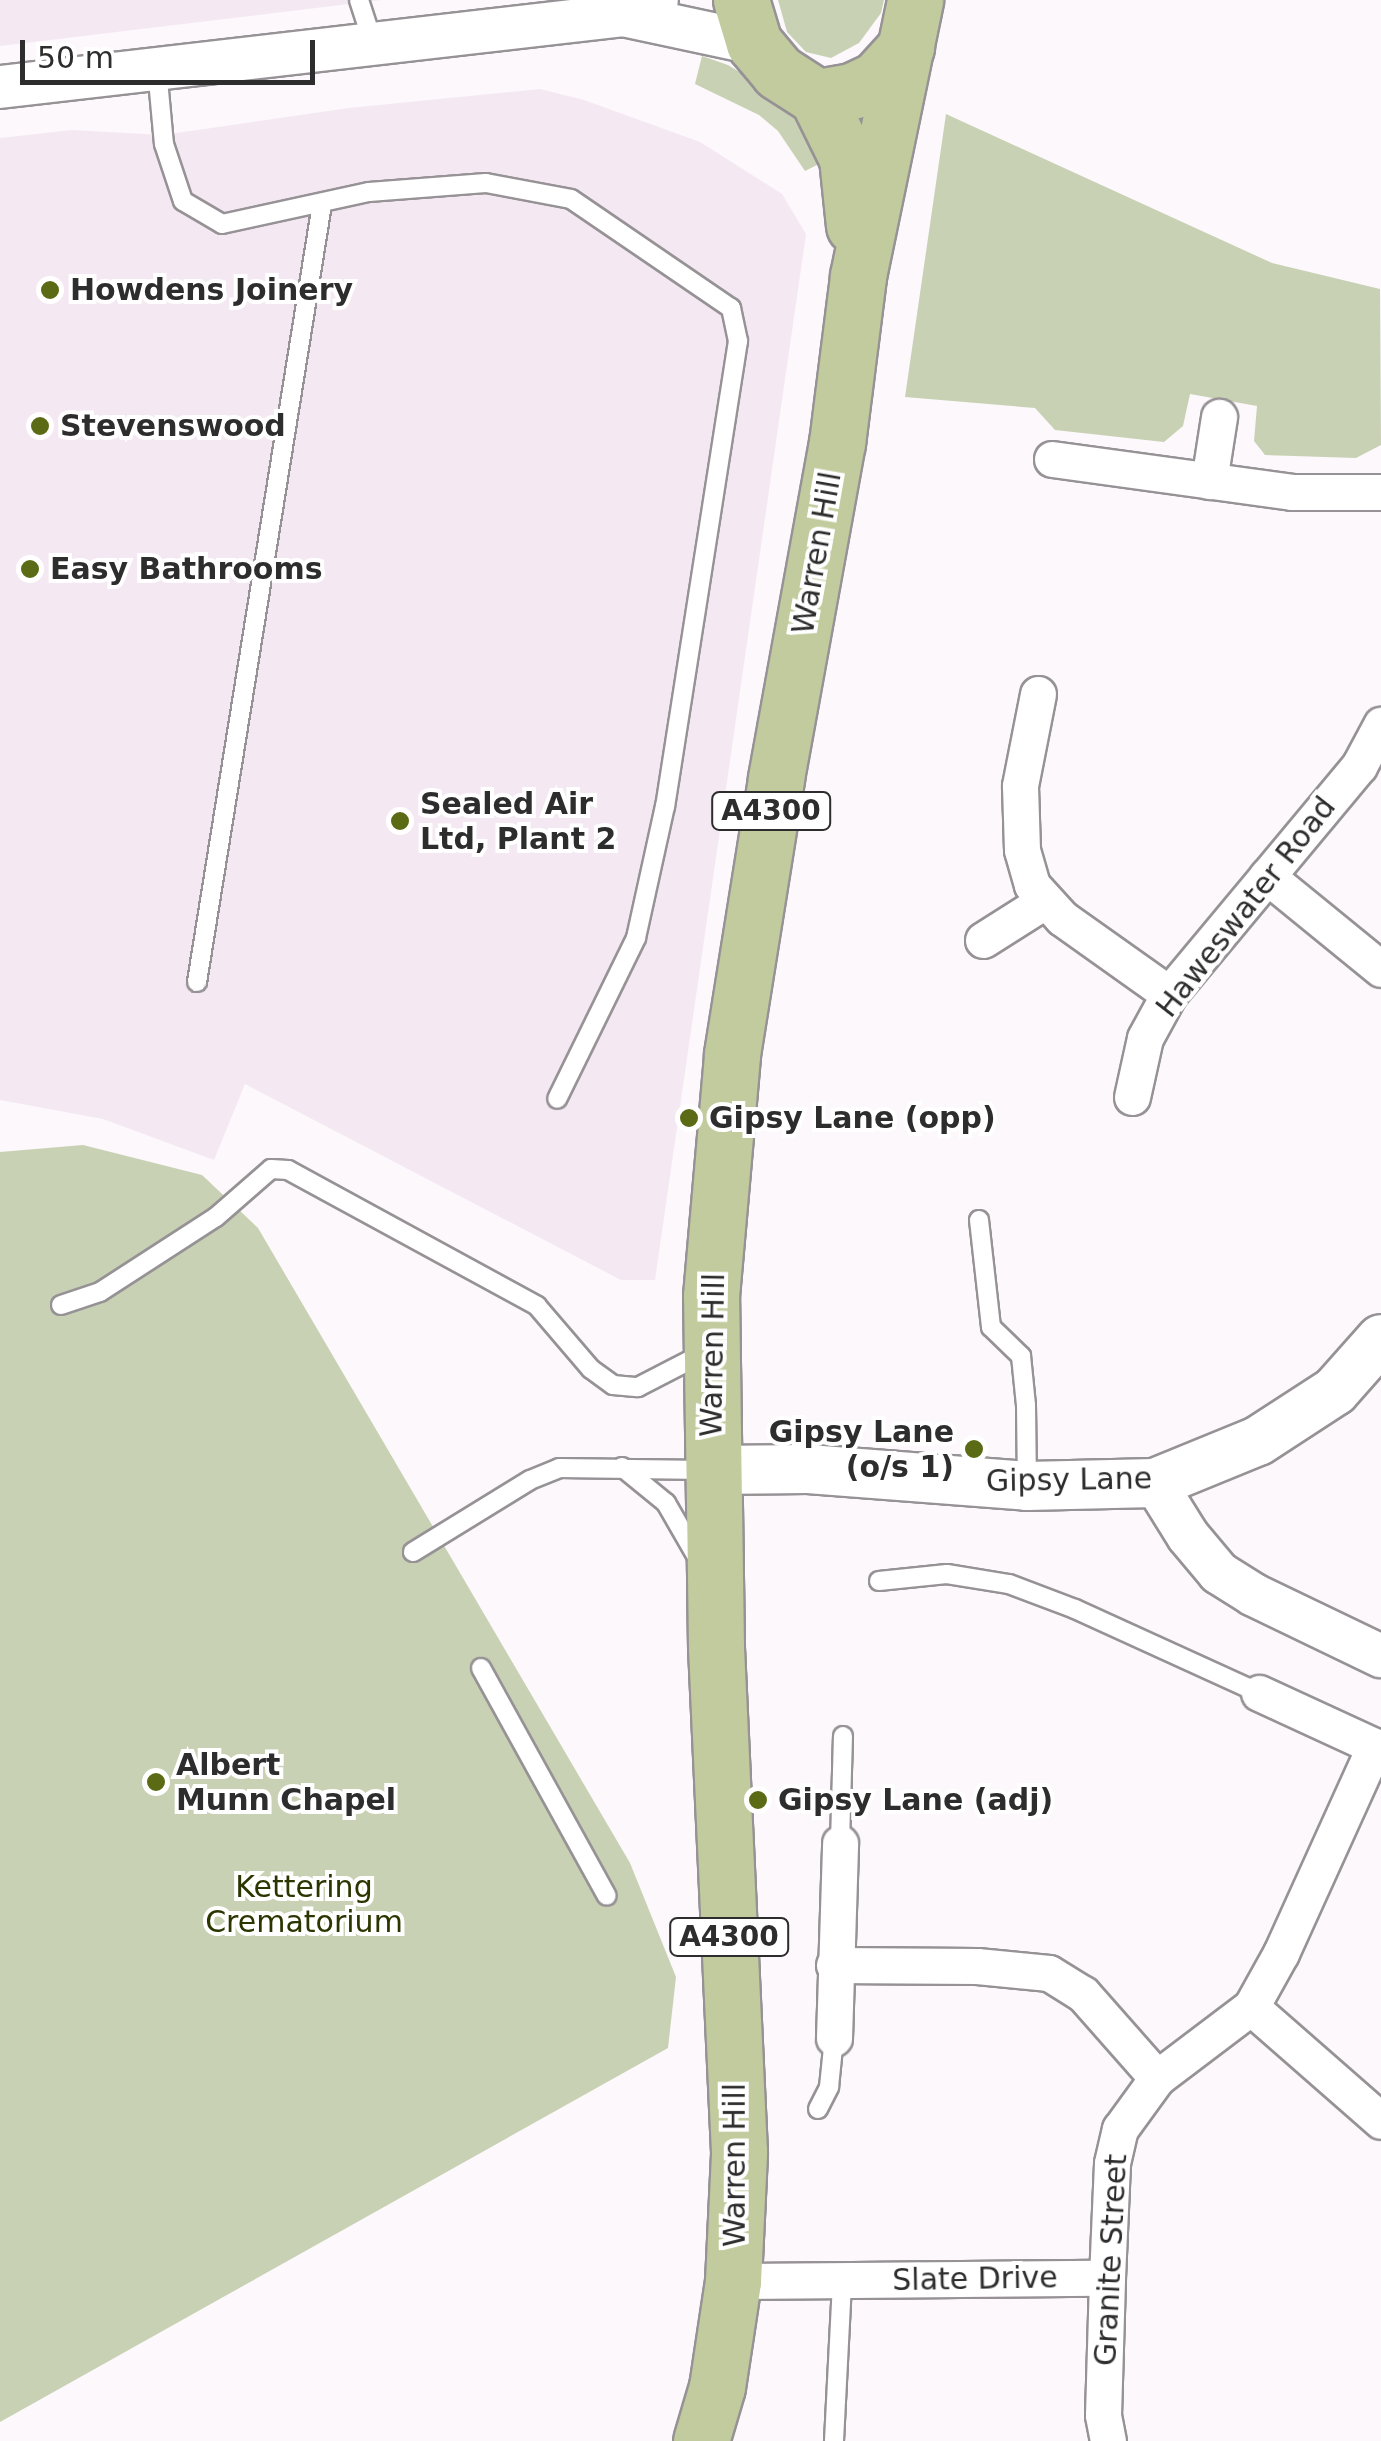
<!DOCTYPE html>
<html>
<head>
<meta charset="utf-8">
<style>
  body { margin:0 }
  #map { position:relative; width:1381px; height:2441px; overflow:hidden; background:#fcf8fb; font-family:"DejaVu Sans",sans-serif }
  div>[style] { position:absolute }
  [style*='--x'] { left:calc(var(--x)*1px); top:calc(var(--y)*1px); width:calc(var(--w)*1px); rotate:calc(var(--a)*1deg) }
  .built>* { inset:0; background:#f4e9f2 }
  .green>* { inset:0; background:#c9d1b4 }
  .roads { filter:drop-shadow(2px 0 #969295) drop-shadow(-2px 0 #969295) drop-shadow(0 2px #969295) drop-shadow(0 -2px #969295) }
  .service>* { height:18px; margin:-9px; padding:0 9px; transform-origin:9px; border-radius:9px; background:#fff }
  .minor>* { height:35px; margin:-17.5px; padding:0 17.5px; transform-origin:17.5px; border-radius:17.5px; background:#fff }
  .tertiary>* { height:42px; margin:-21px; padding:0 21px; transform-origin:21px; border-radius:21px; background:#fff }
  .secondary>* { height:48px; margin:-24px; padding:0 24px; transform-origin:24px; border-radius:24px; background:#fff }
  .primary>* { height:55px; margin:-27.5px; padding:0 27.5px; transform-origin:27.5px; border-radius:27.5px; background:#c1cb9e }
  .dots>* { width:28px; height:28px; translate:-50% -50%; box-sizing:border-box; border:5px solid #fff; border-radius:50% }
  span { translate:-50% -50%; white-space:nowrap; text-align:center; line-height:1.15; -webkit-text-stroke:8px #fff; paint-order:stroke }
  .shield-label span { padding:2px 8px; background:#fff; border:2px solid; border-radius:8px; -webkit-text-stroke-width:0 }
  .shield-label { font-size:28px; color:#2e2d2e; font-weight:700 }
  .poi-label { font-size:30px; color:#2e2d2e; font-weight:700 }
  .left { translate:0 -50%; text-align:left }
  .right { translate:-100% -50%; text-align:right }
  .street-label { font-size:30px; color:#2e2d2e }
  .park-label { font-size:30px; color:#2b3500 }
  .scale { position:absolute; left:20px; top:40px; width:295px; height:45px; box-sizing:border-box; border:5px solid #2e2d2e; border-top:0; padding-left:12px; font-size:30px; line-height:35px; white-space:nowrap; color:#2e2d2e; -webkit-text-stroke:8px #fff; paint-order:stroke }
</style>
</head>
<body>
<div id="map">
  <div class="built">
    <div style="clip-path:polygon(0 0,382px 0,0 46px)"></div>
    <div style="clip-path:polygon(540px 89px,584px 100px,700px 142px,782px 194px,806px 234px,655px 1280px,621px 1280px,245px 1084px,214px 1160px,103px 1119px,0 1100px,0 138px,72px 130px,163px 135px,349px 108px)"></div>
  </div>
  <div class="green">
    <div style="clip-path:polygon(778px 0,884px 0,881px 13px,859px 43px,831px 58px,806px 52px,787px 32px)"></div>
    <div style="clip-path:polygon(702px 56px,728px 65px,772px 92px,797px 119px,823px 162px,805px 171px,778px 131px,759px 115px,695px 84px)"></div>
    <div style="clip-path:polygon(946px 114px,1272px 263px,1380px 289px,1381px 445px,1356px 458px,1265px 455px,1254px 441px,1257px 406px,1190px 394px,1183px 426px,1164px 442px,1055px 430px,1035px 408px,905px 397px)"></div>
    <div style="clip-path:polygon(83px 1145px,202px 1175px,258px 1228px,630px 1863px,676px 1977px,668px 2048px,0 2422px,0 1152px)"></div>
  </div>
  <div class="roads">
    <div class="service">
      <div style="--x:359;--y:0;--w:45;--a:72"></div>
      <div style="--x:157;--y:69;--w:75;--a:84.7"></div>
      <div style="--x:164;--y:144;--w:60;--a:71.6"></div>
      <div style="--x:183;--y:201;--w:45;--a:30.5"></div>
      <div style="--x:222;--y:224;--w:150;--a:-12.3"></div>
      <div style="--x:369;--y:192;--w:117;--a:-4.4"></div>
      <div style="--x:486;--y:183;--w:86;--a:10.7"></div>
      <div style="--x:571;--y:199;--w:194;--a:34.3"></div>
      <div style="--x:731;--y:308;--w:34;--a:78"></div>
      <div style="--x:738;--y:341;--w:471;--a:98.9"></div>
      <div style="--x:665;--y:806;--w:135;--a:102.4"></div>
      <div style="--x:636;--y:938;--w:179;--a:116.1"></div>
      <div style="--x:197;--y:982;--w:788;--a:-80.87"></div>
      <div style="--x:979;--y:1220;--w:108;--a:83.6"></div>
      <div style="--x:991;--y:1327;--w:42;--a:44"></div>
      <div style="--x:1021;--y:1356;--w:49;--a:84.2"></div>
      <div style="--x:1026;--y:1405;--w:81;--a:89.3"></div>
      <div style="--x:61;--y:1305;--w:41;--a:-18.4"></div>
      <div style="--x:100;--y:1292;--w:138;--a:-32.9"></div>
      <div style="--x:216;--y:1217;--w:73;--a:-41.1"></div>
      <div style="--x:271;--y:1169;--w:17;--a:3"></div>
      <div style="--x:288;--y:1170;--w:284;--a:28.6"></div>
      <div style="--x:537;--y:1306;--w:83;--a:49.4"></div>
      <div style="--x:591;--y:1369;--w:27;--a:36"></div>
      <div style="--x:613;--y:1385;--w:25;--a:5"></div>
      <div style="--x:638;--y:1387;--w:72;--a:-27.3"></div>
      <div style="--x:622;--y:1467;--w:57;--a:39.3"></div>
      <div style="--x:666;--y:1503;--w:62;--a:60.1"></div>
      <div style="--x:413;--y:1552;--w:137;--a:-31.6"></div>
      <div style="--x:530;--y:1480;--w:31;--a:-22"></div>
      <div style="--x:559;--y:1468;--w:147;--a:0.8"></div>
      <div style="--x:879;--y:1581;--w:68;--a:-5.9"></div>
      <div style="--x:947;--y:1574;--w:63;--a:9.2"></div>
      <div style="--x:1009;--y:1584;--w:71;--a:20.7"></div>
      <div style="--x:1075;--y:1609;--w:202;--a:24.5"></div>
      <div style="--x:481;--y:1668;--w:260;--a:61.1"></div>
      <div style="--x:840;--y:1843;--w:107;--a:-88.4"></div>
      <div style="--x:818;--y:2109;--w:25;--a:-63"></div>
      <div style="--x:829;--y:2087;--w:49;--a:-84.2"></div>
      <div style="--x:834;--y:2441;--w:160;--a:-87.1"></div>
    </div>
    <div class="minor">
      <div style="--x:1052;--y:459;--w:242;--a:7.8"></div>
      <div style="--x:1292;--y:492;--w:89;--a:0"></div>
      <div style="--x:1209;--y:481;--w:65;--a:-81.1"></div>
      <div style="--x:1038;--y:694;--w:94;--a:101.1"></div>
      <div style="--x:1020;--y:786;--w:64;--a:88.2"></div>
      <div style="--x:1022;--y:850;--w:36;--a:74"></div>
      <div style="--x:1032;--y:885;--w:45;--a:47.7"></div>
      <div style="--x:1062;--y:918;--w:131;--a:35.4"></div>
      <div style="--x:1267;--y:876;--w:147;--a:39.2"></div>
      <div style="--x:983;--y:940;--w:71;--a:-32.3"></div>
      <div style="--x:1132;--y:1097;--w:60;--a:-77.6"></div>
      <div style="--x:1145;--y:1038;--w:50;--a:-61.4"></div>
      <div style="--x:1169;--y:994;--w:297;--a:-50.2"></div>
      <div style="--x:1359;--y:766;--w:47;--a:-61.8"></div>
      <div style="--x:1259;--y:1693;--w:134;--a:24.7"></div>
      <div style="--x:834;--y:1965;--w:143;--a:0.4"></div>
      <div style="--x:977;--y:1966;--w:72;--a:5.6"></div>
      <div style="--x:1049;--y:1973;--w:40;--a:32"></div>
      <div style="--x:1083;--y:1994;--w:112;--a:48.6"></div>
      <div style="--x:1251;--y:2007;--w:173;--a:41.2"></div>
      <div style="--x:834;--y:2038;--w:195;--a:-88.2"></div>
      <div style="--x:733;--y:2281;--w:374;--a:-0.5"></div>
      <div style="--x:1108;--y:2441;--w:26;--a:-101"></div>
      <div style="--x:1103;--y:2415;--w:137;--a:-88.3"></div>
      <div style="--x:1107;--y:2278;--w:115;--a:-87.5"></div>
      <div style="--x:1112;--y:2163;--w:35;--a:-77"></div>
      <div style="--x:1120;--y:2129;--w:63;--a:-54"></div>
      <div style="--x:1157;--y:2078;--w:118;--a:-37.1"></div>
      <div style="--x:1251;--y:2007;--w:62;--a:-60.9"></div>
      <div style="--x:1281;--y:1953;--w:227;--a:-65.6"></div>
    </div>
    <div class="tertiary">
      <div style="--x:623;--y:15;--w:134;--a:12.1"></div>
      <div style="--x:0;--y:87;--w:627;--a:-6.59"></div>
      <div style="--x:623;--y:15;--w:37;--a:-24"></div>
      <div style="--x:1155;--y:1483;--w:62;--a:58.1"></div>
      <div style="--x:1188;--y:1536;--w:48;--a:50"></div>
      <div style="--x:1219;--y:1573;--w:41;--a:32.2"></div>
      <div style="--x:1254;--y:1595;--w:141;--a:25.7"></div>
    </div>
    <div class="secondary">
      <div style="--x:712;--y:1470;--w:96;--a:-0.6"></div>
      <div style="--x:808;--y:1469;--w:220;--a:4.4"></div>
      <div style="--x:1027;--y:1486;--w:128;--a:-1.3"></div>
      <div style="--x:1155;--y:1483;--w:111;--a:-22.2"></div>
      <div style="--x:1258;--y:1441;--w:92;--a:-33"></div>
      <div style="--x:1335;--y:1391;--w:69;--a:-48.5"></div>
    </div>
    <div class="primary">
      <div style="--x:741;--y:0;--w:45;--a:73.2"></div>
      <div style="--x:754;--y:43;--w:38;--a:50"></div>
      <div style="--x:778;--y:72;--w:46;--a:32.7"></div>
      <div style="--x:817;--y:97;--w:36;--a:-10"></div>
      <div style="--x:852;--y:91;--w:26;--a:-25"></div>
      <div style="--x:876;--y:80;--w:45;--a:-47.7"></div>
      <div style="--x:817;--y:97;--w:68;--a:63.8"></div>
      <div style="--x:847;--y:158;--w:68;--a:84.1"></div>
      <div style="--x:701;--y:2441;--w:56;--a:-73.5"></div>
      <div style="--x:717;--y:2387;--w:107;--a:-81.4"></div>
      <div style="--x:733;--y:2281;--w:129;--a:-87.3"></div>
      <div style="--x:739;--y:2152;--w:506;--a:-92.61"></div>
      <div style="--x:716;--y:1647;--w:351;--a:-90.8"></div>
      <div style="--x:711;--y:1296;--w:243;--a:-85"></div>
      <div style="--x:732;--y:1054;--w:279;--a:-80.9"></div>
      <div style="--x:776;--y:778;--w:341;--a:-79.7"></div>
      <div style="--x:837;--y:443;--w:168;--a:-82.8"></div>
      <div style="--x:858;--y:276;--w:282;--a:-78.3"></div>
    </div>
  </div>
  <div class="dots">
    <div style="left:50px;top:290px;background:#5a6a15"></div>
    <div style="left:40px;top:426px;background:#5a6a15"></div>
    <div style="left:30px;top:569px;background:#5a6a15"></div>
    <div style="left:400px;top:821px;background:#5a6a15"></div>
    <div style="left:689px;top:1118px;background:#5a6a15"></div>
    <div style="left:974px;top:1449px;background:#5a6a15"></div>
    <div style="left:156px;top:1782px;background:#5a6a15"></div>
    <div style="left:758px;top:1800px;background:#5a6a15"></div>
  </div>
  <div class="shield-label">
    <span style="left:771px;top:811px">A4300</span>
    <span style="left:729px;top:1937px">A4300</span>
  </div>
  <div class="poi-label">
    <span class="left" style="left:70px;top:290px">Howdens Joinery</span>
    <span class="left" style="left:60px;top:426px">Stevenswood</span>
    <span class="left" style="left:50px;top:569px">Easy Bathrooms</span>
    <span class="left" style="left:420px;top:821px">Sealed Air<br>Ltd, Plant 2</span>
    <span class="left" style="left:709px;top:1118px">Gipsy Lane (opp)</span>
    <span class="right" style="left:954px;top:1449px">Gipsy Lane<br>(o/s 1)</span>
    <span class="left" style="left:176px;top:1782px">Albert<br>Munn Chapel</span>
    <span class="left" style="left:778px;top:1800px">Gipsy Lane (adj)</span>
  </div>
  <div class="street-label">
    <span style="left:817px;top:553px;rotate:-80deg">Warren Hill</span>
    <span style="left:1246px;top:907px;rotate:-52deg">Haweswater Road</span>
    <span style="left:713px;top:1355px;rotate:-89deg">Warren Hill</span>
    <span style="left:1069px;top:1480px;rotate:-1deg">Gipsy Lane</span>
    <span style="left:735px;top:2165px;rotate:-90deg">Warren Hill</span>
    <span style="left:1111px;top:2260px;rotate:-87deg">Granite Street</span>
    <span style="left:975px;top:2279px;rotate:-1deg">Slate Drive</span>
  </div>
  <div class="park-label">
    <span style="left:304px;top:1904px">Kettering<br>Crematorium</span>
  </div>
  <div class="scale">50 m</div>
</div>
</body>
</html>
